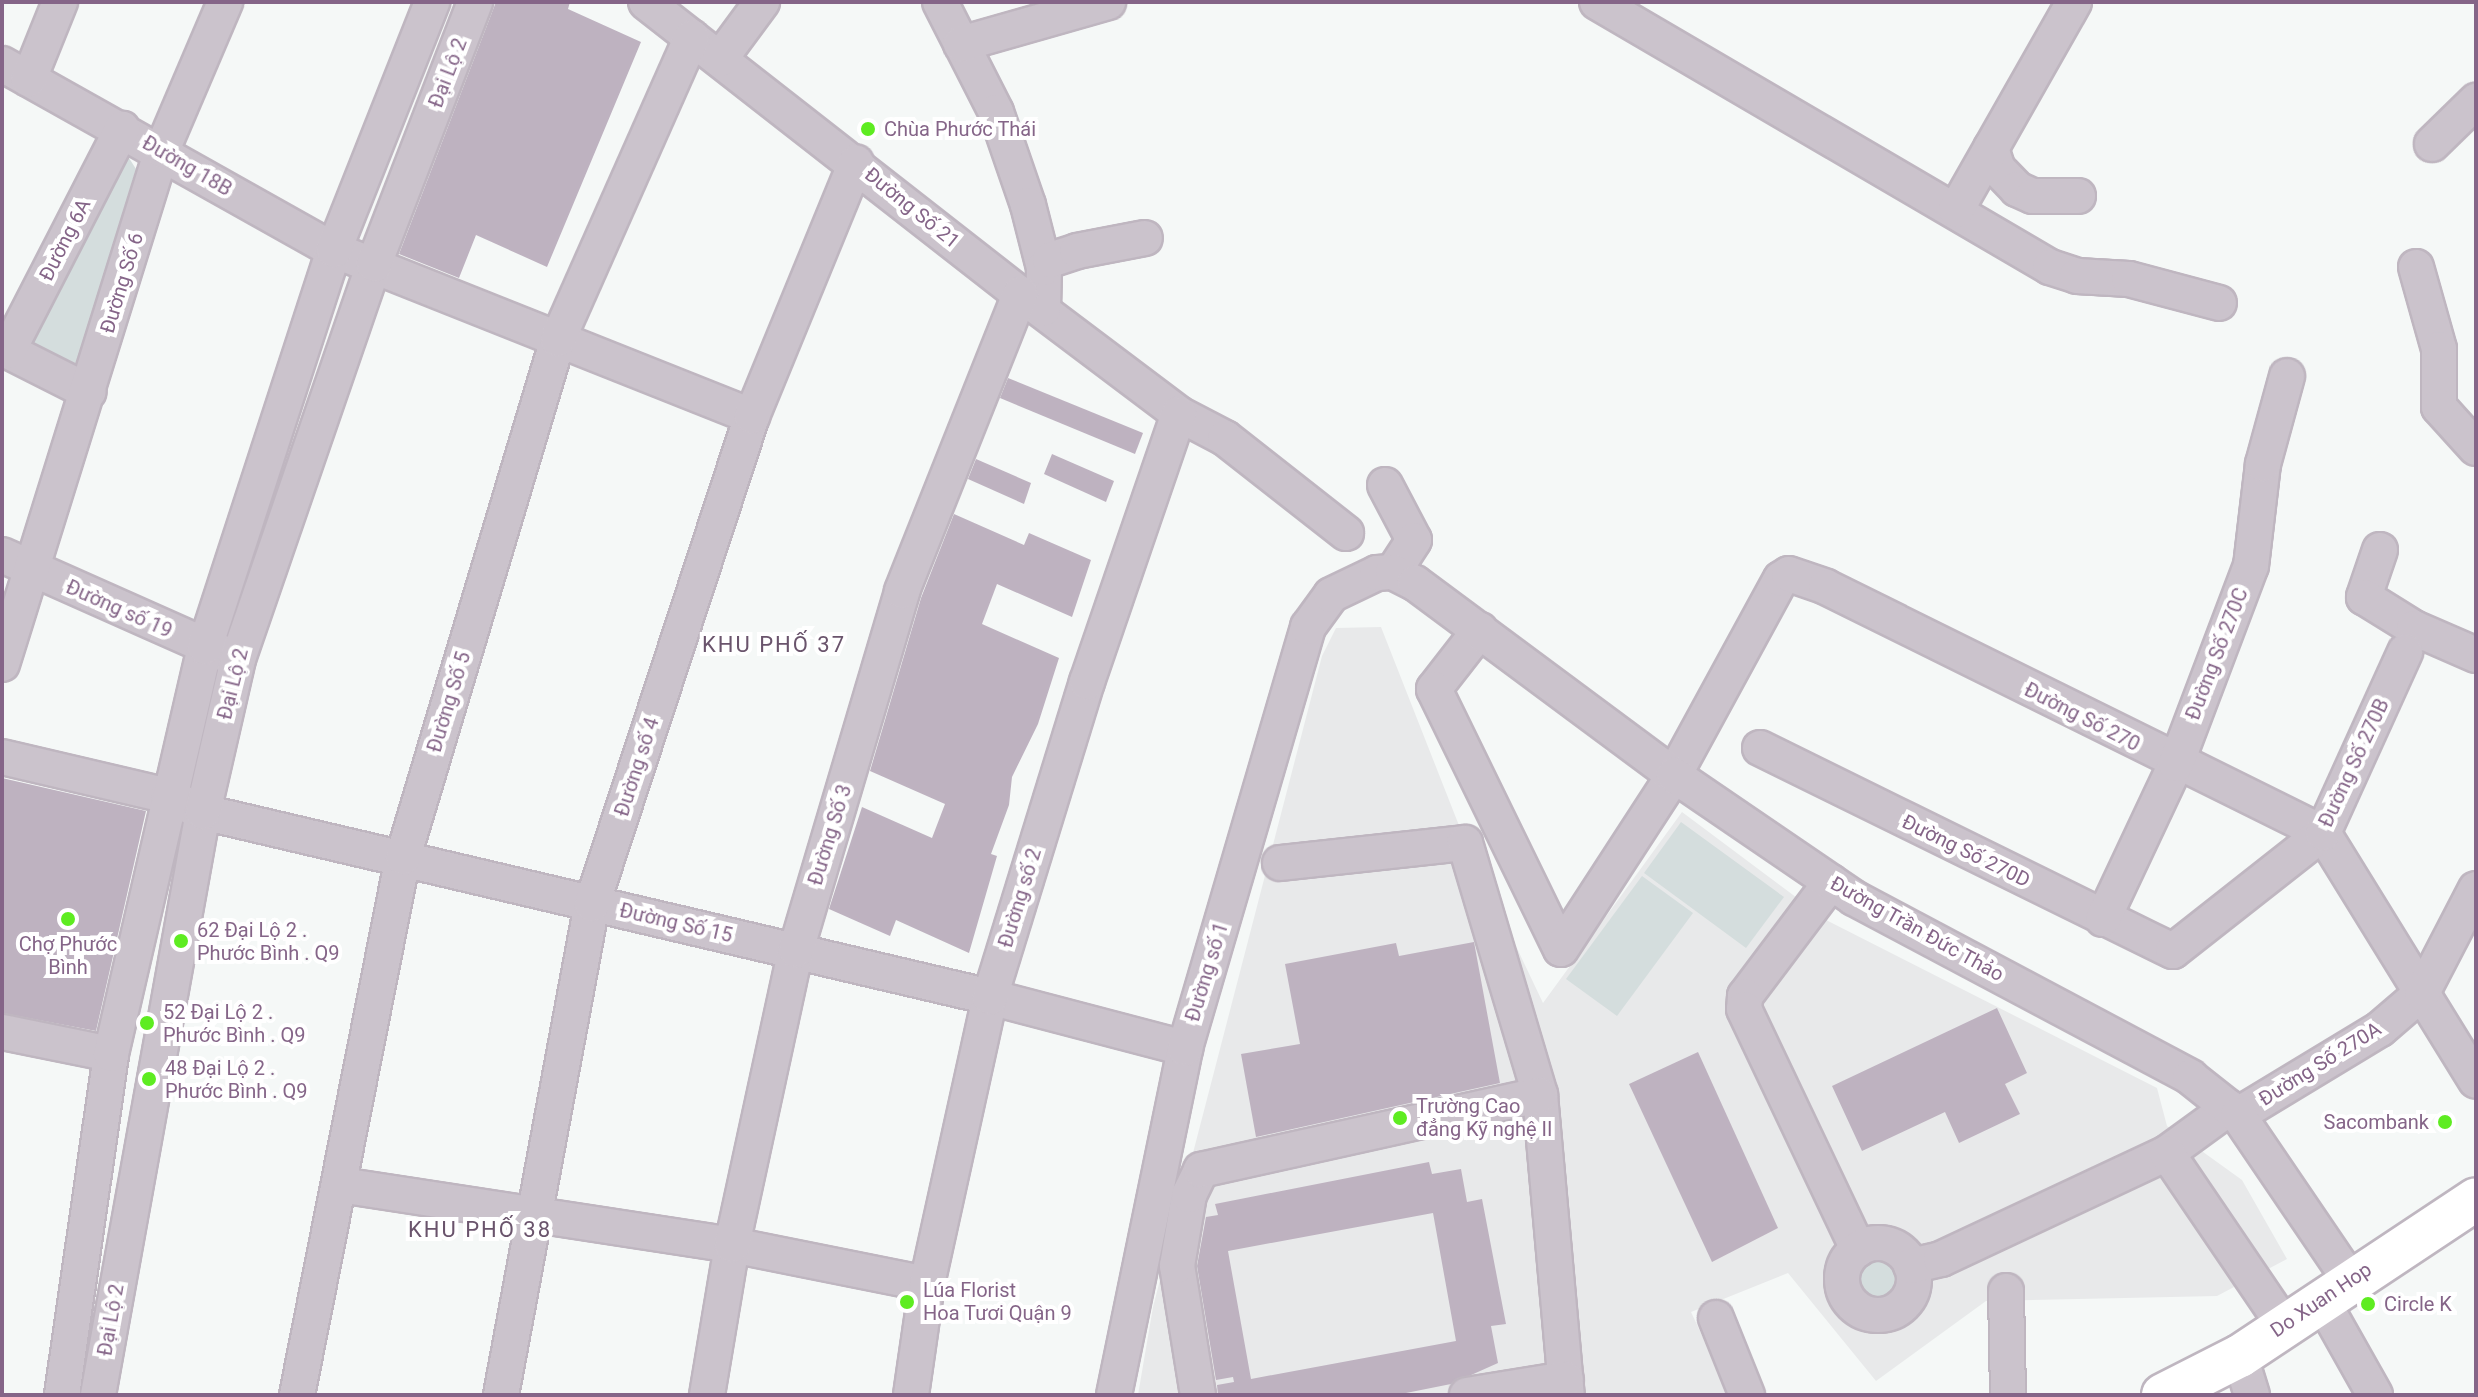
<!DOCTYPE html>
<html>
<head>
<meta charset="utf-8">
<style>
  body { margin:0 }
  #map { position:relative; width:2478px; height:1397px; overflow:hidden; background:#f5f8f7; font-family:Roboto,sans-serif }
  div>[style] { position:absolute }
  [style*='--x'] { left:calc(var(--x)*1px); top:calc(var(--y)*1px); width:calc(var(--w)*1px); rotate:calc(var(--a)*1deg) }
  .built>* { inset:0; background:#e8e9ea }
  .green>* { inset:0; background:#d4dddd }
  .round { border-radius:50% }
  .building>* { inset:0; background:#beb2c0 }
  .roads { filter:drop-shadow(2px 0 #bfb6c0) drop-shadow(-2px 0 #bfb6c0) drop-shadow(0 2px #bfb6c0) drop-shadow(0 -2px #bfb6c0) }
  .minor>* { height:34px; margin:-17px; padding:0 17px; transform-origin:17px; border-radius:17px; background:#cbc3cc }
  .minor>.ring { margin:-17px; padding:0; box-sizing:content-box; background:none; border:34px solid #cbc3cc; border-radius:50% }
  .major>* { height:42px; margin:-21px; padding:0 21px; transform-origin:21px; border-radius:21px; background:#fff }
  .dots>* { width:22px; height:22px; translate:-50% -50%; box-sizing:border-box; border:4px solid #fff; border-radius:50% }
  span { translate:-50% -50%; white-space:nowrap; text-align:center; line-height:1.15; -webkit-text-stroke:8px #fff; paint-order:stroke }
  .street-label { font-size:20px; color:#856588 }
  .poi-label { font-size:20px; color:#856588 }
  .left { translate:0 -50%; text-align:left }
  .right { translate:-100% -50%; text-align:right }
  .neighbourhood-label { font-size:22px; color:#6a546c; letter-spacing:2px }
  .frame { position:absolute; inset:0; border:4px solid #856588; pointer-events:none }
</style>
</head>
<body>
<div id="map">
  <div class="built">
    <div style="clip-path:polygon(1381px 627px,1460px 828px,1543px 1003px,1682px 812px,1828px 921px,2157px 1088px,2167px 1126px,2242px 1180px,2287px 1259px,2217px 1296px,1986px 1301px,1876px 1381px,1788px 1273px,1691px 1312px,1730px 1395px,1138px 1395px,1153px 1307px,1322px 656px,1336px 628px)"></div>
  </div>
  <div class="green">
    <div style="clip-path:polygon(129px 158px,136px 169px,75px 369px,30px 348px,27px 329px,122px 162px)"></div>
    <div style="clip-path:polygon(1681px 822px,1784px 897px,1746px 948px,1644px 873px)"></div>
    <div style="clip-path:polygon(1642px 876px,1693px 913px,1617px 1016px,1566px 979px)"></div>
    <div class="round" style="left:1852px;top:1253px;width:52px;height:52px"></div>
  </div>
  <div class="building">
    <div style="clip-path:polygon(496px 2px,570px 2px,568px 9px,641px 42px,547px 267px,476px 235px,459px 278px,399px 254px)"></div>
    <div style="clip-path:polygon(1008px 378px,1143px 433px,1135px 454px,1000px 398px)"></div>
    <div style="clip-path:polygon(1052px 454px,1114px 481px,1106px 502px,1044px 474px)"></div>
    <div style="clip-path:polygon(976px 459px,1031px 483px,1024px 504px,968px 479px)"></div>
    <div style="clip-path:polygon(954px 514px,1024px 545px,1029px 533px,1091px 560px,1072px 617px,997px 584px,982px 624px,1059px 658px,1038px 724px,1012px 777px,1009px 805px,991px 854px,997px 856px,969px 953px,896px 920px,890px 936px,829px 909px,862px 807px,932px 838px,945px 804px,870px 771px,921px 598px)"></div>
    <div style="clip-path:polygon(2px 778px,146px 811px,96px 1031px,2px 1013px)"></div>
    <div style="clip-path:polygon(1474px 942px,1500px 1083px,1256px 1137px,1241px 1054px,1300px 1044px,1285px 964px,1396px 943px,1399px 956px)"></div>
    <div style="clip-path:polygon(1997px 1008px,2027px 1073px,2005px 1084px,2020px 1114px,1959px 1143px,1945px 1112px,1862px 1151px,1832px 1086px)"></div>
    <div style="clip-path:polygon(1698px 1052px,1778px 1228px,1712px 1262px,1629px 1084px)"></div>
    <div style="clip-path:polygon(evenodd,1429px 1162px,1432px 1174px,1461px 1169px,1467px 1202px,1482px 1199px,1506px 1324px,1491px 1326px,1498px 1363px,1451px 1384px,1396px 1395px,1218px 1395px,1217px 1385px,1234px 1382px,1233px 1377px,1216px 1380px,1197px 1266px,1206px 1217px,1218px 1215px,1215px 1204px,1429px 1162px,1433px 1213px,1456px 1341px,1251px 1379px,1228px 1251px,1433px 1213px)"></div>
  </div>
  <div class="roads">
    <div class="minor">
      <div style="--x:646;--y:2;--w:474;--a:38"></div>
      <div style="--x:1020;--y:294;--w:199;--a:37"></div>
      <div style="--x:1179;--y:414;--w:52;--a:27.6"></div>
      <div style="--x:1225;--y:438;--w:154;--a:38.1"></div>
      <div style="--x:940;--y:2;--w:123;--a:63"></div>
      <div style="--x:996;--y:112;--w:98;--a:71"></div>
      <div style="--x:1028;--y:205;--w:65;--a:75.7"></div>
      <div style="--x:1044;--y:268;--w:41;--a:91.4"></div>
      <div style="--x:1597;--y:2;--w:525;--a:30.33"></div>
      <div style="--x:2050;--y:267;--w:28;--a:18"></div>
      <div style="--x:2077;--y:276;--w:52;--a:3.3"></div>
      <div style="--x:2129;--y:279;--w:93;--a:14.9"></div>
      <div style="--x:961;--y:44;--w:153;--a:-15.9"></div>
      <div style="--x:720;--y:59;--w:71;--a:-53.6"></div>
      <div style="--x:2;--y:64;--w:381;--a:29.3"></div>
      <div style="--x:334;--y:250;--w:450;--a:21.7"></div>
      <div style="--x:29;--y:79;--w:83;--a:-68.1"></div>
      <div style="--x:2432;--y:144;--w:62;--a:-44.3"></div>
      <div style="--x:1991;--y:148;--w:22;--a:72"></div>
      <div style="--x:1998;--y:169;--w:28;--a:46"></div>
      <div style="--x:2017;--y:189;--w:17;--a:24"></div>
      <div style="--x:2033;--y:196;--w:45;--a:0"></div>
      <div style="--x:1956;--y:210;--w:239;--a:-60.4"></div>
      <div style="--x:2416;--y:267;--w:85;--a:74.3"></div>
      <div style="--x:2439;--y:349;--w:58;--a:90"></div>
      <div style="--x:2439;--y:407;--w:55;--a:47.9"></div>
      <div style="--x:1044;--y:268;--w:10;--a:-53"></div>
      <div style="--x:1050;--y:260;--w:28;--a:-18"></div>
      <div style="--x:1077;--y:251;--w:69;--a:-10.8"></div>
      <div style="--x:2;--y:348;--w:97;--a:26.8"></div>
      <div style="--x:8;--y:351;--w:250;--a:-62.8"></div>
      <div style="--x:1385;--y:485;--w:62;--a:62.2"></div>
      <div style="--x:1414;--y:540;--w:38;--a:123"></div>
      <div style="--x:2380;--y:550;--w:50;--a:108.8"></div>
      <div style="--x:2364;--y:597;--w:59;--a:31.8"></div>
      <div style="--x:2414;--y:628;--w:68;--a:23.5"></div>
      <div style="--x:2;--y:555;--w:243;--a:24"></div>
      <div style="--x:1480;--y:630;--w:75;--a:127.9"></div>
      <div style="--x:1434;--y:689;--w:289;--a:64"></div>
      <div style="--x:1561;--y:949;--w:207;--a:-57"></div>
      <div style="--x:1674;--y:775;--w:223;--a:-61.4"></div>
      <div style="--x:1781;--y:579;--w:9;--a:-32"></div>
      <div style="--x:1789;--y:574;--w:39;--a:19"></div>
      <div style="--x:1826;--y:587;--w:555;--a:26.33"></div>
      <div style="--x:2323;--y:833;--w:291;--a:58.3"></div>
      <div style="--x:2;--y:664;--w:538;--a:-72.71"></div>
      <div style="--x:162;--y:150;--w:161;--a:-66.9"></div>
      <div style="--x:1760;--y:748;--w:460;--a:26.2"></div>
      <div style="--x:2173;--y:951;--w:191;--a:-38.2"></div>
      <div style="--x:2323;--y:833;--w:199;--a:-65.6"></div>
      <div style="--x:2;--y:757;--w:171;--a:13.2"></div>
      <div style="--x:168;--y:796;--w:38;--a:25"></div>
      <div style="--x:203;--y:812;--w:808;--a:13.23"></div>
      <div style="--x:990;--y:997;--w:202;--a:14.7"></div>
      <div style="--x:1280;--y:863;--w:186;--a:-6.2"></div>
      <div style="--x:1465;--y:843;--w:263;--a:73.4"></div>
      <div style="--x:1540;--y:1095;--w:301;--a:84.9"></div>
      <div style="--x:1831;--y:882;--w:143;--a:127"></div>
      <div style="--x:1745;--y:996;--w:13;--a:94"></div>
      <div style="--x:1744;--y:1009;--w:266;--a:64.6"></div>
      <div style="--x:2103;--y:919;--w:171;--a:-64.8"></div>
      <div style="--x:2176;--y:764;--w:212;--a:-69.3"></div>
      <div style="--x:2251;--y:566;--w:103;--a:-83.3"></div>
      <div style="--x:2263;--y:464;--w:91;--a:-74.7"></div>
      <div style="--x:2;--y:1032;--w:111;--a:11.4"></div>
      <div style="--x:2238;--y:1115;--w:166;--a:-31.2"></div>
      <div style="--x:2380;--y:1029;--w:55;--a:-40.6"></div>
      <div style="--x:2422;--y:993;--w:117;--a:-62.6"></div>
      <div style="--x:2167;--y:1153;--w:77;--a:-36"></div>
      <div style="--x:340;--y:1185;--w:397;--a:8.7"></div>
      <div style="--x:732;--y:1245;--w:199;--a:11.3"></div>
      <div class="ring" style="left:1842px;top:1243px;width:38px;height:38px"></div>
      <div style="--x:1911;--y:1266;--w:31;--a:-13"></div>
      <div style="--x:1941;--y:1259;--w:250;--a:-25.1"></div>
      <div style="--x:2167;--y:1153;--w:208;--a:55.8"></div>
      <div style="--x:2006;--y:1291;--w:104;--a:88.9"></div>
      <div style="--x:2321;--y:1299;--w:110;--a:60.6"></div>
      <div style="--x:1716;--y:1318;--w:83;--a:68.1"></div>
      <div style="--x:2240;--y:1356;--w:41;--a:72.9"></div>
      <div style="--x:62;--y:1395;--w:345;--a:-81.8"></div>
      <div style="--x:111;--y:1054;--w:418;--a:-77"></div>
      <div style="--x:205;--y:647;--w:417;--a:-72"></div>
      <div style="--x:334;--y:250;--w:267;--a:-68.4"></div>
      <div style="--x:98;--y:1395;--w:592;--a:-79.79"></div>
      <div style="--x:203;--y:812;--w:157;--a:-77.1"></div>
      <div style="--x:238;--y:659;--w:418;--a:-71"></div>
      <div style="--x:374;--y:264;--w:281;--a:-68.9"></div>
      <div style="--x:297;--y:1395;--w:548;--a:-78.85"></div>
      <div style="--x:403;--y:857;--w:541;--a:-73.34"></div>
      <div style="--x:558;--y:339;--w:330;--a:-66.1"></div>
      <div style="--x:501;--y:1395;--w:499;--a:-79.5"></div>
      <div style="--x:592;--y:904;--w:514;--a:-71.85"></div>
      <div style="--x:752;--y:416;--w:274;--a:-67.7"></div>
      <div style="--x:707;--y:1395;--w:152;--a:-80.5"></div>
      <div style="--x:732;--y:1245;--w:302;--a:-77.8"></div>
      <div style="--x:796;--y:950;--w:374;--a:-73.5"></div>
      <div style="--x:902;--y:591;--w:320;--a:-68.3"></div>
      <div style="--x:911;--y:1395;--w:112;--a:-81.8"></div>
      <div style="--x:927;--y:1284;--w:294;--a:-77.6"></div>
      <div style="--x:990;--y:997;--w:330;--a:-72.9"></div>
      <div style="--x:1087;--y:682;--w:283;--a:-71.1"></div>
      <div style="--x:1114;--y:1395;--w:354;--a:-78.4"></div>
      <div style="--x:1185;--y:1048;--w:439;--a:-73.7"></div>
      <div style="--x:1308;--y:627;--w:39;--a:-54"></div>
      <div style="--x:1331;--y:595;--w:51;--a:-25.6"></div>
      <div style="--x:1377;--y:573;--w:16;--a:-4"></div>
      <div style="--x:1393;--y:572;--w:25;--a:27"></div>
      <div style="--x:1415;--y:583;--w:322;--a:36.6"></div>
      <div style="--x:1674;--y:775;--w:218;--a:34.3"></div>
      <div style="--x:1854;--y:898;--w:381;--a:28"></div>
      <div style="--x:2190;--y:1077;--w:61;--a:38.4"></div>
      <div style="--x:2238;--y:1115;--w:199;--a:55.8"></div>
      <div style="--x:1198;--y:1395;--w:131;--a:-99.2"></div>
      <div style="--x:1177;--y:1266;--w:72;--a:-80.4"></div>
      <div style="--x:1189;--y:1195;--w:28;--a:-64"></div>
      <div style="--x:1201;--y:1170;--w:347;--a:-12.5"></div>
      <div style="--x:1467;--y:1395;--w:100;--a:-9.2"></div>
    </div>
    <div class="major">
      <div style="--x:2163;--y:1395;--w:86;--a:-26.9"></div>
      <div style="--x:2240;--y:1356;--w:283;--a:-33.6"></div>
    </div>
  </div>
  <div class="dots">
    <div style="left:868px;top:129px;background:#5eec21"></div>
    <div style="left:68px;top:919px;background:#5eec21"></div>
    <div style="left:181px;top:941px;background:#5eec21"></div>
    <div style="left:147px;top:1023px;background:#5eec21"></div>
    <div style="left:149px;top:1079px;background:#5eec21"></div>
    <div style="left:1400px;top:1118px;background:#5eec21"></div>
    <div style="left:2445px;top:1122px;background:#5eec21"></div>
    <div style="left:907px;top:1302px;background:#5eec21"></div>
    <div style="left:2368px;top:1304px;background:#5eec21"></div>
  </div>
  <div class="street-label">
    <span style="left:448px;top:73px;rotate:-69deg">Đại Lộ 2</span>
    <span style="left:187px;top:166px;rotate:30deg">Đường 18B</span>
    <span style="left:912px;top:208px;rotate:39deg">Đường Số 21</span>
    <span style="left:65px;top:240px;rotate:-63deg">Đường 6A</span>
    <span style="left:122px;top:283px;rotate:-73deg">Đường Số 6</span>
    <span style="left:119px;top:609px;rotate:24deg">Đường số 19</span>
    <span style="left:2217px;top:654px;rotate:-69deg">Đường Số 270C</span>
    <span style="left:233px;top:684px;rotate:-76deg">Đại Lộ 2</span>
    <span style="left:449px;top:702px;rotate:-73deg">Đường Số 5</span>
    <span style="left:2082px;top:717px;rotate:27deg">Đường Số 270</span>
    <span style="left:2354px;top:763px;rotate:-65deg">Đường Số 270B</span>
    <span style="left:637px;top:767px;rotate:-72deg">Đường số 4</span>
    <span style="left:830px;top:835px;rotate:-73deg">Đường Số 3</span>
    <span style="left:1966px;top:851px;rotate:26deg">Đường Số 270D</span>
    <span style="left:1020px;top:898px;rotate:-73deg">Đường số 2</span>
    <span style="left:676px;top:923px;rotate:13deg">Đường Số 15</span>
    <span style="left:1917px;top:929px;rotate:29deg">Đường Trần Đức Thảo</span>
    <span style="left:1207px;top:972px;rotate:-73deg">Đường số 1</span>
    <span style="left:2320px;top:1064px;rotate:-32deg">Đường Số 270A</span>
    <span style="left:2321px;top:1300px;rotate:-34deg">Do Xuan Hop</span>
    <span style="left:111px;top:1320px;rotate:-80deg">Đại Lộ 2</span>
  </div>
  <div class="poi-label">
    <span class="left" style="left:884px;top:129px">Chùa Phước Thái</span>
    <span class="left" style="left:197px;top:942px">62 Đại Lộ 2 .<br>Phước Bình . Q9</span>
    <span style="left:68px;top:956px">Chợ Phước<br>Bình</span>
    <span class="left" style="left:163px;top:1024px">52 Đại Lộ 2 .<br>Phước Bình . Q9</span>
    <span class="left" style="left:165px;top:1080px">48 Đại Lộ 2 .<br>Phước Bình . Q9</span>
    <span class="left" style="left:1416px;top:1118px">Trường Cao<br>đẳng Kỹ nghệ II</span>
    <span class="right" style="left:2429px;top:1122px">Sacombank</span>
    <span class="left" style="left:923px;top:1302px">Lúa Florist<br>Hoa Tươi Quận 9</span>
    <span class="left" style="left:2384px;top:1304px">Circle K</span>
  </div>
  <div class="neighbourhood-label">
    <span style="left:774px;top:645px">KHU PHỐ 37</span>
    <span style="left:480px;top:1230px">KHU PHỐ 38</span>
  </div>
  <div class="frame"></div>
</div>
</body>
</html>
